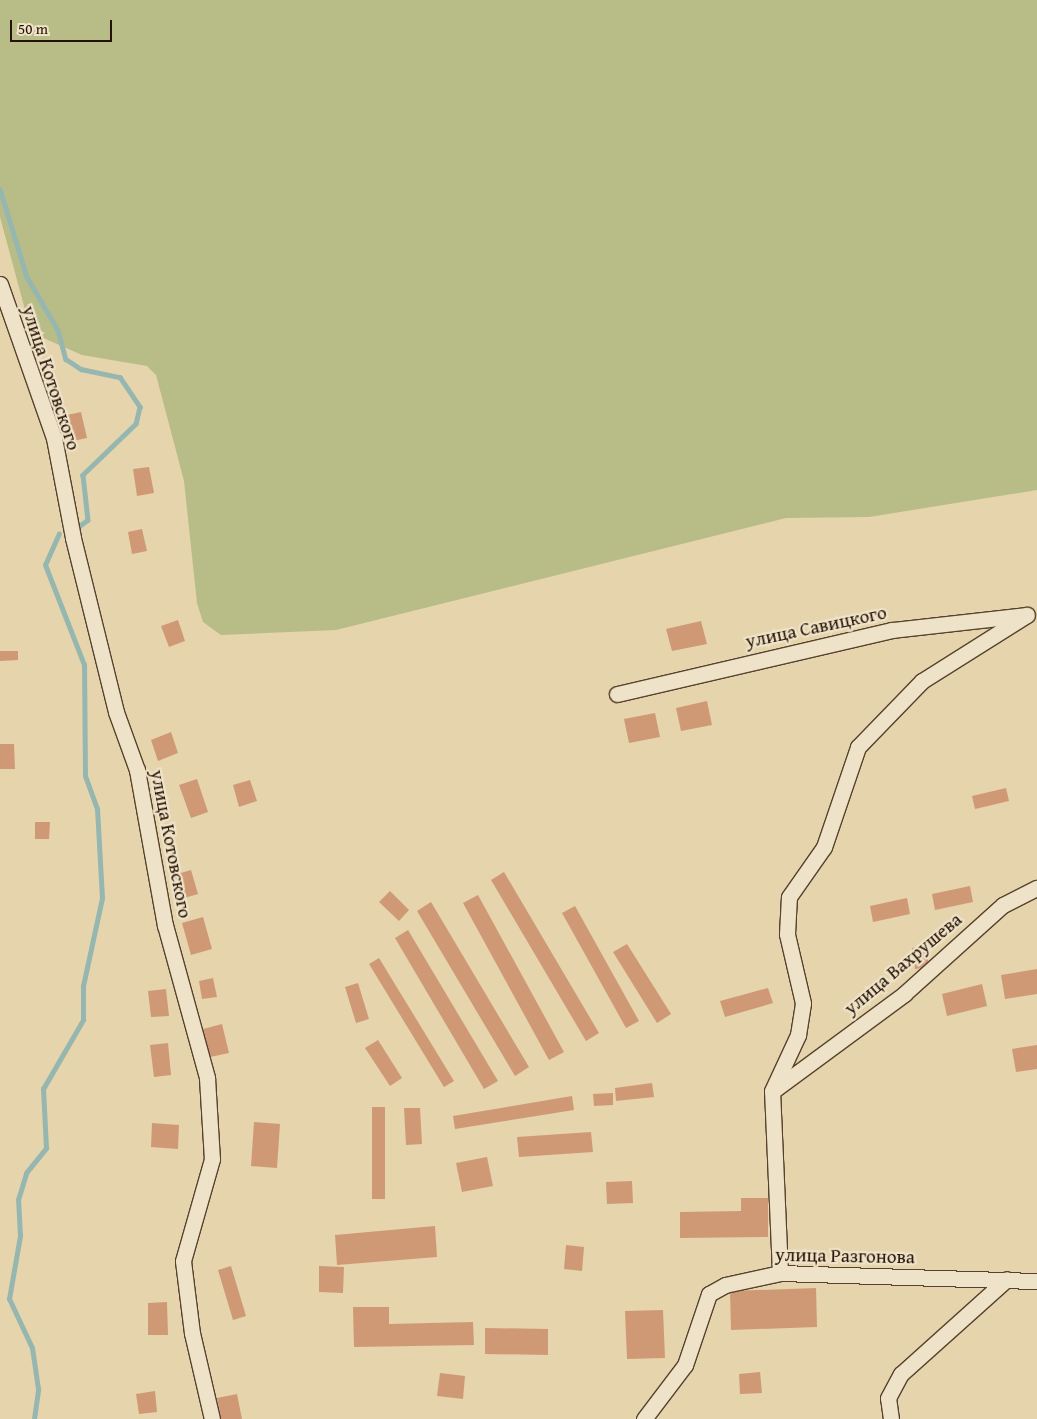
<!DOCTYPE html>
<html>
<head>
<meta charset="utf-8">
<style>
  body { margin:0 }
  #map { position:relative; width:1037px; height:1419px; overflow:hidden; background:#e5d4ac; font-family:"Gentium Book Plus",serif }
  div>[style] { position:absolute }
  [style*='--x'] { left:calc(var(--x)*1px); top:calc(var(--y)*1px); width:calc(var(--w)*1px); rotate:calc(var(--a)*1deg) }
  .green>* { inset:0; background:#b8bc87 }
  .stream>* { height:4.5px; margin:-2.25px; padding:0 2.25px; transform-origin:2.25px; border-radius:2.25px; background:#96b7af }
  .building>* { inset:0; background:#d09976 }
  .roads { filter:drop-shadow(1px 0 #56422d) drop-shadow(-1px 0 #56422d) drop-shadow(0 1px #56422d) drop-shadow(0 -1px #56422d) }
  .minor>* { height:15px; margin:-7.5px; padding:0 7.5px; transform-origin:7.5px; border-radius:7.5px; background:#eee3c9 }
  span { translate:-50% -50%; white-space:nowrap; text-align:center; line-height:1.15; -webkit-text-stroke:4.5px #eee3c9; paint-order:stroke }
  .street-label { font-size:19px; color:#261103 }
  .scale { position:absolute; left:10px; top:20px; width:102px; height:22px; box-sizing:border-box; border:2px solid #261103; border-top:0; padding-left:6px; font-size:15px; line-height:18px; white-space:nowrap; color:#261103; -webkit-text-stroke:4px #eee3c9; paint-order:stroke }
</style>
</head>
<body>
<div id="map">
  <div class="green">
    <div style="clip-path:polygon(0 0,1037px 0,1037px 490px,869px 517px,786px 518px,336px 630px,221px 635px,203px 622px,197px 603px,184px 481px,156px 375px,147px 366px,82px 355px,39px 336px,27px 317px,0 217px)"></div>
  </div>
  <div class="stream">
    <div style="--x:0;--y:189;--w:92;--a:72.9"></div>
    <div style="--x:27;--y:277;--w:61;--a:59.7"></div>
    <div style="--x:58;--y:330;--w:30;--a:75"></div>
    <div style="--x:66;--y:359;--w:18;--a:34"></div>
    <div style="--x:81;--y:369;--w:40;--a:12"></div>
    <div style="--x:120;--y:377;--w:36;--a:56"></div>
    <div style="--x:140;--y:407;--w:17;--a:103"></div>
    <div style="--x:136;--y:424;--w:74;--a:136.1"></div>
    <div style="--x:83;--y:475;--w:45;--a:83.7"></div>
    <div style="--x:88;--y:520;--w:11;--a:142"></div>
    <div style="--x:34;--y:1419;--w:30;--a:-82"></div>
    <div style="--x:38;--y:1389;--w:41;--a:-98.3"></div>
    <div style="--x:32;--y:1348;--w:54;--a:-115.1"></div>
    <div style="--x:9;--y:1299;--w:64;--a:-80.1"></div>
    <div style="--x:20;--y:1236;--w:36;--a:-93"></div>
    <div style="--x:18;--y:1200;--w:28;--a:-73"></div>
    <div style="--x:26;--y:1173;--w:32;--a:-51"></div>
    <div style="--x:46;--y:1148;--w:59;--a:-92.9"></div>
    <div style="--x:43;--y:1089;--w:80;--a:-59.9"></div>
    <div style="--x:83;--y:1020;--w:34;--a:-90"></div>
    <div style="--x:83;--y:986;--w:90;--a:-77.8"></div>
    <div style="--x:102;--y:898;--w:89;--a:-93.2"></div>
    <div style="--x:97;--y:809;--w:35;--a:-110"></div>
    <div style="--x:85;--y:776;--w:111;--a:-90.5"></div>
    <div style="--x:84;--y:665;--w:107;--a:-111.3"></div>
    <div style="--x:45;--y:565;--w:34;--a:-66"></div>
  </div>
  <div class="building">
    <div style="clip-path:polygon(81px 412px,87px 438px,68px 442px,62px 416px)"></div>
    <div style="clip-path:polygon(149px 467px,154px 493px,137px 496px,133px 469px)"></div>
    <div style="clip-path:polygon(142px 529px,147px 551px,132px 554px,128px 532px)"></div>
    <div style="clip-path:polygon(178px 620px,185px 641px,169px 647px,161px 626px)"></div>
    <div style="clip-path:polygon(701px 621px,707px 644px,672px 651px,666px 629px)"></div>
    <div style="clip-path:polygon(0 651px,18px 651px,18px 660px,0 661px)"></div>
    <div style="clip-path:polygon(707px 701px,712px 725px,681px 731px,676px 708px)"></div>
    <div style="clip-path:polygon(655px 713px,660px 737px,629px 743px,624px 719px)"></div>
    <div style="clip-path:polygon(171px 732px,178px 753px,158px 761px,151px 740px)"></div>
    <div style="clip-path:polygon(0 744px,14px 744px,15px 769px,0 769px)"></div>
    <div style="clip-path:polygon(197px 779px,208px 812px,191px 818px,179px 785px)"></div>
    <div style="clip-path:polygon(250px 780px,257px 801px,239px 807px,233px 785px)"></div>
    <div style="clip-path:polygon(1006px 788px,1009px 801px,975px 809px,972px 796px)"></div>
    <div style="clip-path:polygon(35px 822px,50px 822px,49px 839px,35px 839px)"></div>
    <div style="clip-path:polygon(191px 870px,198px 894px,181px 899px,174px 875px)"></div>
    <div style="clip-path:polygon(504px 872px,599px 1033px,586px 1041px,491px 880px)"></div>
    <div style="clip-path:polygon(970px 886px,973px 902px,935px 910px,932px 894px)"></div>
    <div style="clip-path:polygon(390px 891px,409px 910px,399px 921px,379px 902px)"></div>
    <div style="clip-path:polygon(478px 895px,564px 1052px,549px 1060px,463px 903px)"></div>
    <div style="clip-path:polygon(907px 898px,910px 914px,873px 922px,870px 906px)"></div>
    <div style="clip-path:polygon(431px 902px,529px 1067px,515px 1076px,417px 911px)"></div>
    <div style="clip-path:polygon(575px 906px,639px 1021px,626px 1028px,562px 913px)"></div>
    <div style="clip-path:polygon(203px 917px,212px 949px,191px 955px,182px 923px)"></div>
    <div style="clip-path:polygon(408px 930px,498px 1081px,484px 1089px,395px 938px)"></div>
    <div style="clip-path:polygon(627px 944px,671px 1014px,657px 1023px,613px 952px)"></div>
    <div style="clip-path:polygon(926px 946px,929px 967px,915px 969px,912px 948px)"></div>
    <div style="clip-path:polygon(379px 958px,454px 1081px,444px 1087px,369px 964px)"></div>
    <div style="clip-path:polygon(1037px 969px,1037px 994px,1005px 999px,1001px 975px)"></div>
    <div style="clip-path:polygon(213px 978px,217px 997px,202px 999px,199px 981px)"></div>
    <div style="clip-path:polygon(358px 983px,369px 1019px,356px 1023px,345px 987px)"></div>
    <div style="clip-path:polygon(982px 984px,987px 1006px,947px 1016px,942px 994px)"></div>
    <div style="clip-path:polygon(768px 988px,773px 1003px,725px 1017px,720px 1001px)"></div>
    <div style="clip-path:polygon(166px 989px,169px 1016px,151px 1017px,148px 991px)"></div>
    <div style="clip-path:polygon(222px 1024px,229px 1053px,210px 1057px,203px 1029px)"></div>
    <div style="clip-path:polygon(378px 1040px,402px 1078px,390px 1086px,365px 1048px)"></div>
    <div style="clip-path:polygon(168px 1043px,171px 1075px,154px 1077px,150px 1045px)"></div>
    <div style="clip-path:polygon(1037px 1045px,1037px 1069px,1016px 1072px,1012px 1049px)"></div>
    <div style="clip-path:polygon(652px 1083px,654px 1097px,616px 1101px,615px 1088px)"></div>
    <div style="clip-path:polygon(613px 1093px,613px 1105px,594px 1106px,593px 1094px)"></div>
    <div style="clip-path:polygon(572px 1096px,574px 1110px,455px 1129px,453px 1116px)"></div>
    <div style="clip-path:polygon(372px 1107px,385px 1107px,385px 1199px,372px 1199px)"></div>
    <div style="clip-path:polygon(404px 1108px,420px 1108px,422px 1144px,406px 1145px)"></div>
    <div style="clip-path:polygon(254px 1122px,280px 1124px,277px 1168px,251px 1166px)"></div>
    <div style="clip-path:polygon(152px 1123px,179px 1125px,178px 1149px,151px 1147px)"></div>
    <div style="clip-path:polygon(591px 1132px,593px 1152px,519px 1157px,517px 1137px)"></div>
    <div style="clip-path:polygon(487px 1157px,493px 1186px,462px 1192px,456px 1163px)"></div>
    <div style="clip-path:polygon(632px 1181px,633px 1203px,607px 1204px,606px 1182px)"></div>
    <div style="clip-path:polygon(741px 1198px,768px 1198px,768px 1237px,680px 1238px,680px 1212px,741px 1211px)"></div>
    <div style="clip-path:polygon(435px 1226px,437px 1257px,337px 1265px,335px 1235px)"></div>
    <div style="clip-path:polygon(566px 1245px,584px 1247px,582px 1271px,564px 1269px)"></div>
    <div style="clip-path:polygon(231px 1266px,246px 1316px,233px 1320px,218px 1270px)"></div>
    <div style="clip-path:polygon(319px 1266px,344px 1267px,343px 1293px,319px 1292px)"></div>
    <div style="clip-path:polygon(816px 1288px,817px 1327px,731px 1330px,730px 1291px)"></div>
    <div style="clip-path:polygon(167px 1302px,168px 1335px,148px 1335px,148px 1303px)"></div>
    <div style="clip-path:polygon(353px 1307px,389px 1307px,389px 1324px,473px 1322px,474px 1345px,354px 1347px)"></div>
    <div style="clip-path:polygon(663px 1310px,665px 1358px,627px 1359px,625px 1311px)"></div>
    <div style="clip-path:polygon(485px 1328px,548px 1329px,548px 1355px,485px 1354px)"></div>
    <div style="clip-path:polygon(760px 1372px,762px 1393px,740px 1394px,739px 1374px)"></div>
    <div style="clip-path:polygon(440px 1373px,465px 1376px,463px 1399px,437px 1396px)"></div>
    <div style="clip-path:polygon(155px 1391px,157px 1412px,139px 1414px,136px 1394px)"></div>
    <div style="clip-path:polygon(237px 1394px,242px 1419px,221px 1419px,217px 1398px)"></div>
  </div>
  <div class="roads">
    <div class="minor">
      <div style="--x:0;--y:284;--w:163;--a:70.7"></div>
      <div style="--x:54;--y:438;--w:102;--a:79.2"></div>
      <div style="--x:73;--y:538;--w:179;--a:76.1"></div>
      <div style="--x:116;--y:712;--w:62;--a:70.1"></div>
      <div style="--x:137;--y:770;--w:158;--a:79.8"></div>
      <div style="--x:165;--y:925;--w:159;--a:74.6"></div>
      <div style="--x:207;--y:1078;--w:81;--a:86.5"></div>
      <div style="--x:212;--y:1159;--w:106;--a:105.9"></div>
      <div style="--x:183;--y:1261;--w:73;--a:82.9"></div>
      <div style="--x:192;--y:1333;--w:88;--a:76.9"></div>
      <div style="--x:617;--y:694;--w:282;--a:-13.1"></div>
      <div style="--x:892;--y:630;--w:135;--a:-6.4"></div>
      <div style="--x:774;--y:1090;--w:162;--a:-36.4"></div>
      <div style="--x:904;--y:994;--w:133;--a:-42"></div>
      <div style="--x:1003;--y:905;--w:38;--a:-27"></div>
      <div style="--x:780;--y:1273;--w:182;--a:-92.5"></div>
      <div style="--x:772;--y:1091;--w:62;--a:-65.1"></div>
      <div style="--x:798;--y:1035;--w:32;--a:-81"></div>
      <div style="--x:803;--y:1003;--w:71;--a:-103.1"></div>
      <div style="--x:787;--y:934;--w:37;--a:-87"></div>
      <div style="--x:789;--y:897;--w:61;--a:-55"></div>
      <div style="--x:824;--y:847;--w:106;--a:-71.2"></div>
      <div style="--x:858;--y:747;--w:92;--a:-45.9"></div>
      <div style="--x:922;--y:681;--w:124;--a:-32.2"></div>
      <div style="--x:644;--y:1419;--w:68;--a:-52.8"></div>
      <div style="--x:685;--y:1365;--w:75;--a:-71.3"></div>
      <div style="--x:709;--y:1294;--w:18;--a:-29"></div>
      <div style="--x:725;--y:1285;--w:56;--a:-12.3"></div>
      <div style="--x:780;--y:1273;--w:257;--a:1.8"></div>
      <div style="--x:891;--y:1419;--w:21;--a:-98"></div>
      <div style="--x:888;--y:1398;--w:27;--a:-62"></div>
      <div style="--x:901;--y:1374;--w:142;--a:-41.9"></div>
    </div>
  </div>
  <div class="street-label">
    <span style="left:51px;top:378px;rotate:72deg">улица Котовского</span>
    <span style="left:816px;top:627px;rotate:-12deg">улица Савицкого</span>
    <span style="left:171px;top:844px;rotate:79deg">улица Котовского</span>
    <span style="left:903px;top:964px;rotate:-40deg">улица Вахрушева</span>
    <span style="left:845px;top:1256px;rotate:1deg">улица Разгонова</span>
  </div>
  <div class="scale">50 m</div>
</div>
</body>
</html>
